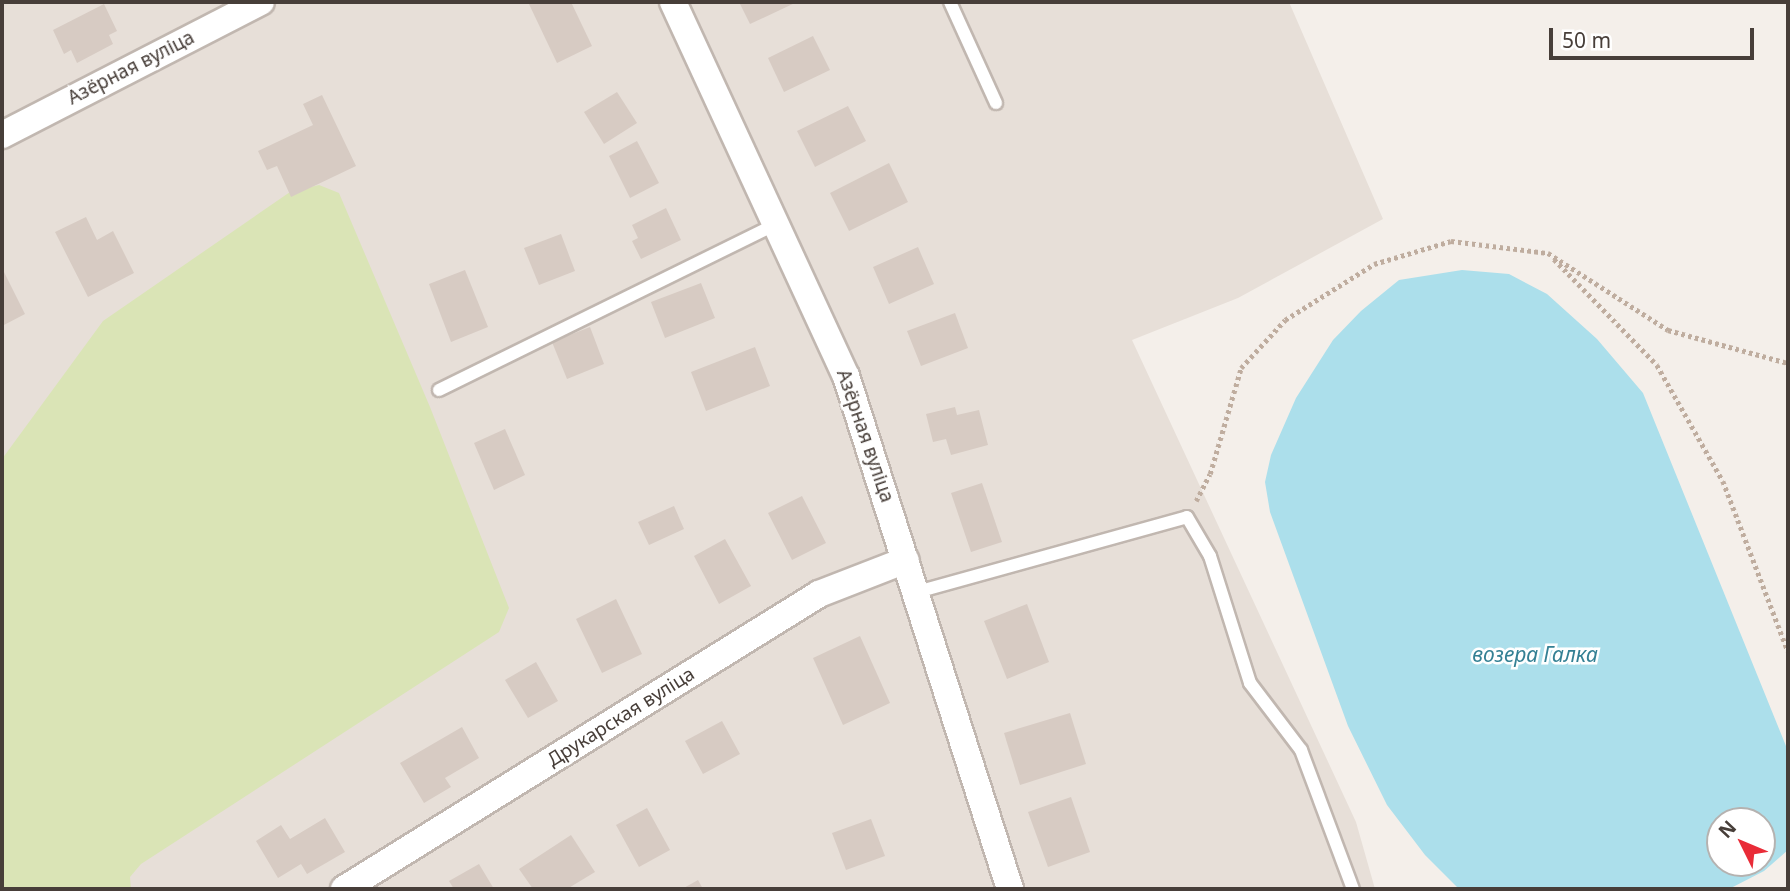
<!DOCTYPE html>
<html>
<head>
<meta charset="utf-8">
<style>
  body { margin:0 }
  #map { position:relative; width:1790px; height:891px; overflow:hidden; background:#f4efea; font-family:"Noto Sans",sans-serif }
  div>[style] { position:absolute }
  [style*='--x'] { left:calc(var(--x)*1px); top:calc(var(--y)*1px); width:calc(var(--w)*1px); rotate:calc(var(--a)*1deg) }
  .residential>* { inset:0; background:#e7dfd8 }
  .green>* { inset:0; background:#dae4b6 }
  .water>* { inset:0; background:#acdfeb }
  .building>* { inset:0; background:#d7cbc3 }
  .path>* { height:4.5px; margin-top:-2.25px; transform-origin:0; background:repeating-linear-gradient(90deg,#bfad9f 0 3.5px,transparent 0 7px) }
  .roads { filter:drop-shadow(2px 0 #c1b7b0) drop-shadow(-2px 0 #c1b7b0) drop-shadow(0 2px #c1b7b0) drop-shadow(0 -2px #c1b7b0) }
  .lane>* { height:12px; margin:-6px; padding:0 6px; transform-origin:6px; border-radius:6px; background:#fff }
  .street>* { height:26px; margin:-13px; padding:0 13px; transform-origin:13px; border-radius:13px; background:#fff }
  span { translate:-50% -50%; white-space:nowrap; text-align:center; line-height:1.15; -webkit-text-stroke:5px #fff; paint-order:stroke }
  .street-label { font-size:19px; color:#473e39 }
  .water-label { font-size:21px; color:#348094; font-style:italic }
  .frame { position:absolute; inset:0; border:4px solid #473e39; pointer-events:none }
  .north { position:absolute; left:1706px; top:807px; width:70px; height:70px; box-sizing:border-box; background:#fff; border:2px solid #b5b2b0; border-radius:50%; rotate:313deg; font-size:19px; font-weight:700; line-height:28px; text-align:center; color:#473e39 }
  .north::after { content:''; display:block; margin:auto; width:24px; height:32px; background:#e92c38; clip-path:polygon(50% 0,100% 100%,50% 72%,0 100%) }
  .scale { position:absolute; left:1549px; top:28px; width:205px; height:32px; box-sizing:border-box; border:4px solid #473e39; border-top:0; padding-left:9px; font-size:21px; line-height:24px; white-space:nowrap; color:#473e39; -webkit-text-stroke:5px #fff; paint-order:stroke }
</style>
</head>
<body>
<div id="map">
  <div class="residential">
    <div style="clip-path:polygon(2px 2px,1289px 2px,1383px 219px,1238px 298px,1132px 340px,1356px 822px,1375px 889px,2px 889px)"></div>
  </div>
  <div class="green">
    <div style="clip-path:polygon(319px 185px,339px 193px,430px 407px,509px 608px,499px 632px,141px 864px,130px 877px,131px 889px,2px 889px,2px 459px,103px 321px,290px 192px)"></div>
  </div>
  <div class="water">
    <div style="clip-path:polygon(evenodd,1462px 270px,1509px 274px,1547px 294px,1597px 339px,1643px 393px,1788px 751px,1788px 850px,1764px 871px,1729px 889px,1459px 889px,1425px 855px,1387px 805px,1348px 726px,1270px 512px,1265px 482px,1271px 455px,1296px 398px,1333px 340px,1361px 311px,1399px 280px,1462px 270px,1720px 821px,1762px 821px,1762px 863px,1720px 863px,1720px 821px)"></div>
  </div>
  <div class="building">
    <div style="clip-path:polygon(528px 2px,571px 2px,592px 46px,557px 63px)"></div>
    <div style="clip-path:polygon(739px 2px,797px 2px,750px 24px)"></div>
    <div style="clip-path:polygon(104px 4px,117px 31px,109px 35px,113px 44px,77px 63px,71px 50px,64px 54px,53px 30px)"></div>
    <div style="clip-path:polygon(813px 36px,830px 70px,784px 92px,768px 58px)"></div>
    <div style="clip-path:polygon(617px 92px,637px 123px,604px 144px,584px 112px)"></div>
    <div style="clip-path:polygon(322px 95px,356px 166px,291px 197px,277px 166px,267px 170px,258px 151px,313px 125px,303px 104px)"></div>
    <div style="clip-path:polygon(848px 106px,866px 141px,815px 167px,797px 131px)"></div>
    <div style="clip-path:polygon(637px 141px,659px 183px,630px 198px,609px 156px)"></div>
    <div style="clip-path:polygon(889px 163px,908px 202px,849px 231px,830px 193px)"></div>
    <div style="clip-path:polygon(666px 208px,681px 240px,641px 259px,632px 241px,638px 238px,632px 225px)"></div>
    <div style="clip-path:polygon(86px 217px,97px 240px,113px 231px,134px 273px,88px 297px,55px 232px)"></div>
    <div style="clip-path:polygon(561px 234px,575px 271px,539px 285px,524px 248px)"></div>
    <div style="clip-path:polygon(918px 247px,934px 284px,889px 304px,873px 267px)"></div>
    <div style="clip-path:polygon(465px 270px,488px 327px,451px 342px,429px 284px)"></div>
    <div style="clip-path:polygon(4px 272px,25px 314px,2px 326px,2px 273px)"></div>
    <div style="clip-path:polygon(701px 283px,715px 318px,665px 338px,651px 302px)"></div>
    <div style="clip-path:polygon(955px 313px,968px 348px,921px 366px,907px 331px)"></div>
    <div style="clip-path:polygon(590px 327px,604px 364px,567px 379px,552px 342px)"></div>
    <div style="clip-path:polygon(755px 347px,770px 386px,706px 411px,691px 372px)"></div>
    <div style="clip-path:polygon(955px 407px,957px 415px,979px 410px,988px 445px,951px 455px,946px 439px,933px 442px,926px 414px)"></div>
    <div style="clip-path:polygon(505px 429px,525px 475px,494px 490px,474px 443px)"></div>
    <div style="clip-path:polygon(982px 483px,1002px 542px,971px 552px,951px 493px)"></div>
    <div style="clip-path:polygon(802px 496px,826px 543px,792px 560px,768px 513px)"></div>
    <div style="clip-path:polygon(674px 506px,684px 529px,649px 545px,638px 522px)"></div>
    <div style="clip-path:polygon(725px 539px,751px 586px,719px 604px,694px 556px)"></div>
    <div style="clip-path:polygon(616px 599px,642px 654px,602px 673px,576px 619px)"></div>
    <div style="clip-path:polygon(1027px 604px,1049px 662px,1007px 679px,984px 621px)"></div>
    <div style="clip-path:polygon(860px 636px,890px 703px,843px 725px,813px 658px)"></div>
    <div style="clip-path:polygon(536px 662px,558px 701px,528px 718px,505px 680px)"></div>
    <div style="clip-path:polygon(1070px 713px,1086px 764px,1020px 785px,1004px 733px)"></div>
    <div style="clip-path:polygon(722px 721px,740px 754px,703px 774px,685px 741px)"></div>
    <div style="clip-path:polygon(462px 727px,479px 758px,445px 778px,451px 787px,424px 803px,400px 763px)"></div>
    <div style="clip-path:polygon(1071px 797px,1090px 852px,1048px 867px,1028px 812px)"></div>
    <div style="clip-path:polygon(647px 808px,670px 850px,639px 867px,616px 825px)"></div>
    <div style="clip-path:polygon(325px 818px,345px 852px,307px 874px,301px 864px,278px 878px,256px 841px,281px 825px,290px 839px)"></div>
    <div style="clip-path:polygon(871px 819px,885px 856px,846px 870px,832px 833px)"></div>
    <div style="clip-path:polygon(571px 835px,595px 872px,567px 889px,533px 889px,519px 869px)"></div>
    <div style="clip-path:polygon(479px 864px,494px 889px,454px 889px,449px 881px)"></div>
    <div style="clip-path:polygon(698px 880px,703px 889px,682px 889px)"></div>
  </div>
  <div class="path">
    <div style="--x:1554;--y:259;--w:148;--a:45.8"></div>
    <div style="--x:1657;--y:365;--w:133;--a:60.4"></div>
    <div style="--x:1723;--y:481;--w:182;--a:69.1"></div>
    <div style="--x:1196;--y:501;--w:30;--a:-63"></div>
    <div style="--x:1210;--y:474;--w:110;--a:-73.7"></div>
    <div style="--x:1241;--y:368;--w:65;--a:-47.5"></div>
    <div style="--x:1285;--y:320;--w:105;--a:-32.2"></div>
    <div style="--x:1374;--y:264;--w:80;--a:-16.6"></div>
    <div style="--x:1451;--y:241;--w:98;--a:7.1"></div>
    <div style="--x:1548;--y:253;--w:143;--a:32.7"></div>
    <div style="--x:1668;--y:330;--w:124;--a:15.4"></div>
  </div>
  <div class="roads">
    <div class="lane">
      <div style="--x:950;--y:2;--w:111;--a:65.5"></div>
      <div style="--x:439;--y:390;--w:373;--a:-26.2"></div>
      <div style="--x:917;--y:592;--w:280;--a:-15.5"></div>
      <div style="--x:1187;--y:517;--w:45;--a:59.5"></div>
      <div style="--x:1210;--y:556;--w:133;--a:72.5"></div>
      <div style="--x:1250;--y:683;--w:84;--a:52.7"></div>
      <div style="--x:1301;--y:750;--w:148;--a:69.5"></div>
    </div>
    <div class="street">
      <div style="--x:673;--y:2;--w:412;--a:65.2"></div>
      <div style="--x:846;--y:376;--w:539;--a:72.27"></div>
      <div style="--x:2;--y:135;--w:291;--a:-27.2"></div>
      <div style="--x:344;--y:889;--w:559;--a:-31.84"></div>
      <div style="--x:819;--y:594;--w:93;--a:-21.3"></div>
    </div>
  </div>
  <div class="street-label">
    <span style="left:131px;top:68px;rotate:-27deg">Азёрная вуліца</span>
    <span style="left:865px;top:436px;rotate:71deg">Азёрная вуліца</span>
    <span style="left:621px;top:717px;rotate:-32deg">Друкарская вуліца</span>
  </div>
  <div class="water-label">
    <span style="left:1535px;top:654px">возера Галка</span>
  </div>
  <div class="frame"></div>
  <div class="north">N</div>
  <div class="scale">50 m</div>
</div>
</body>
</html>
